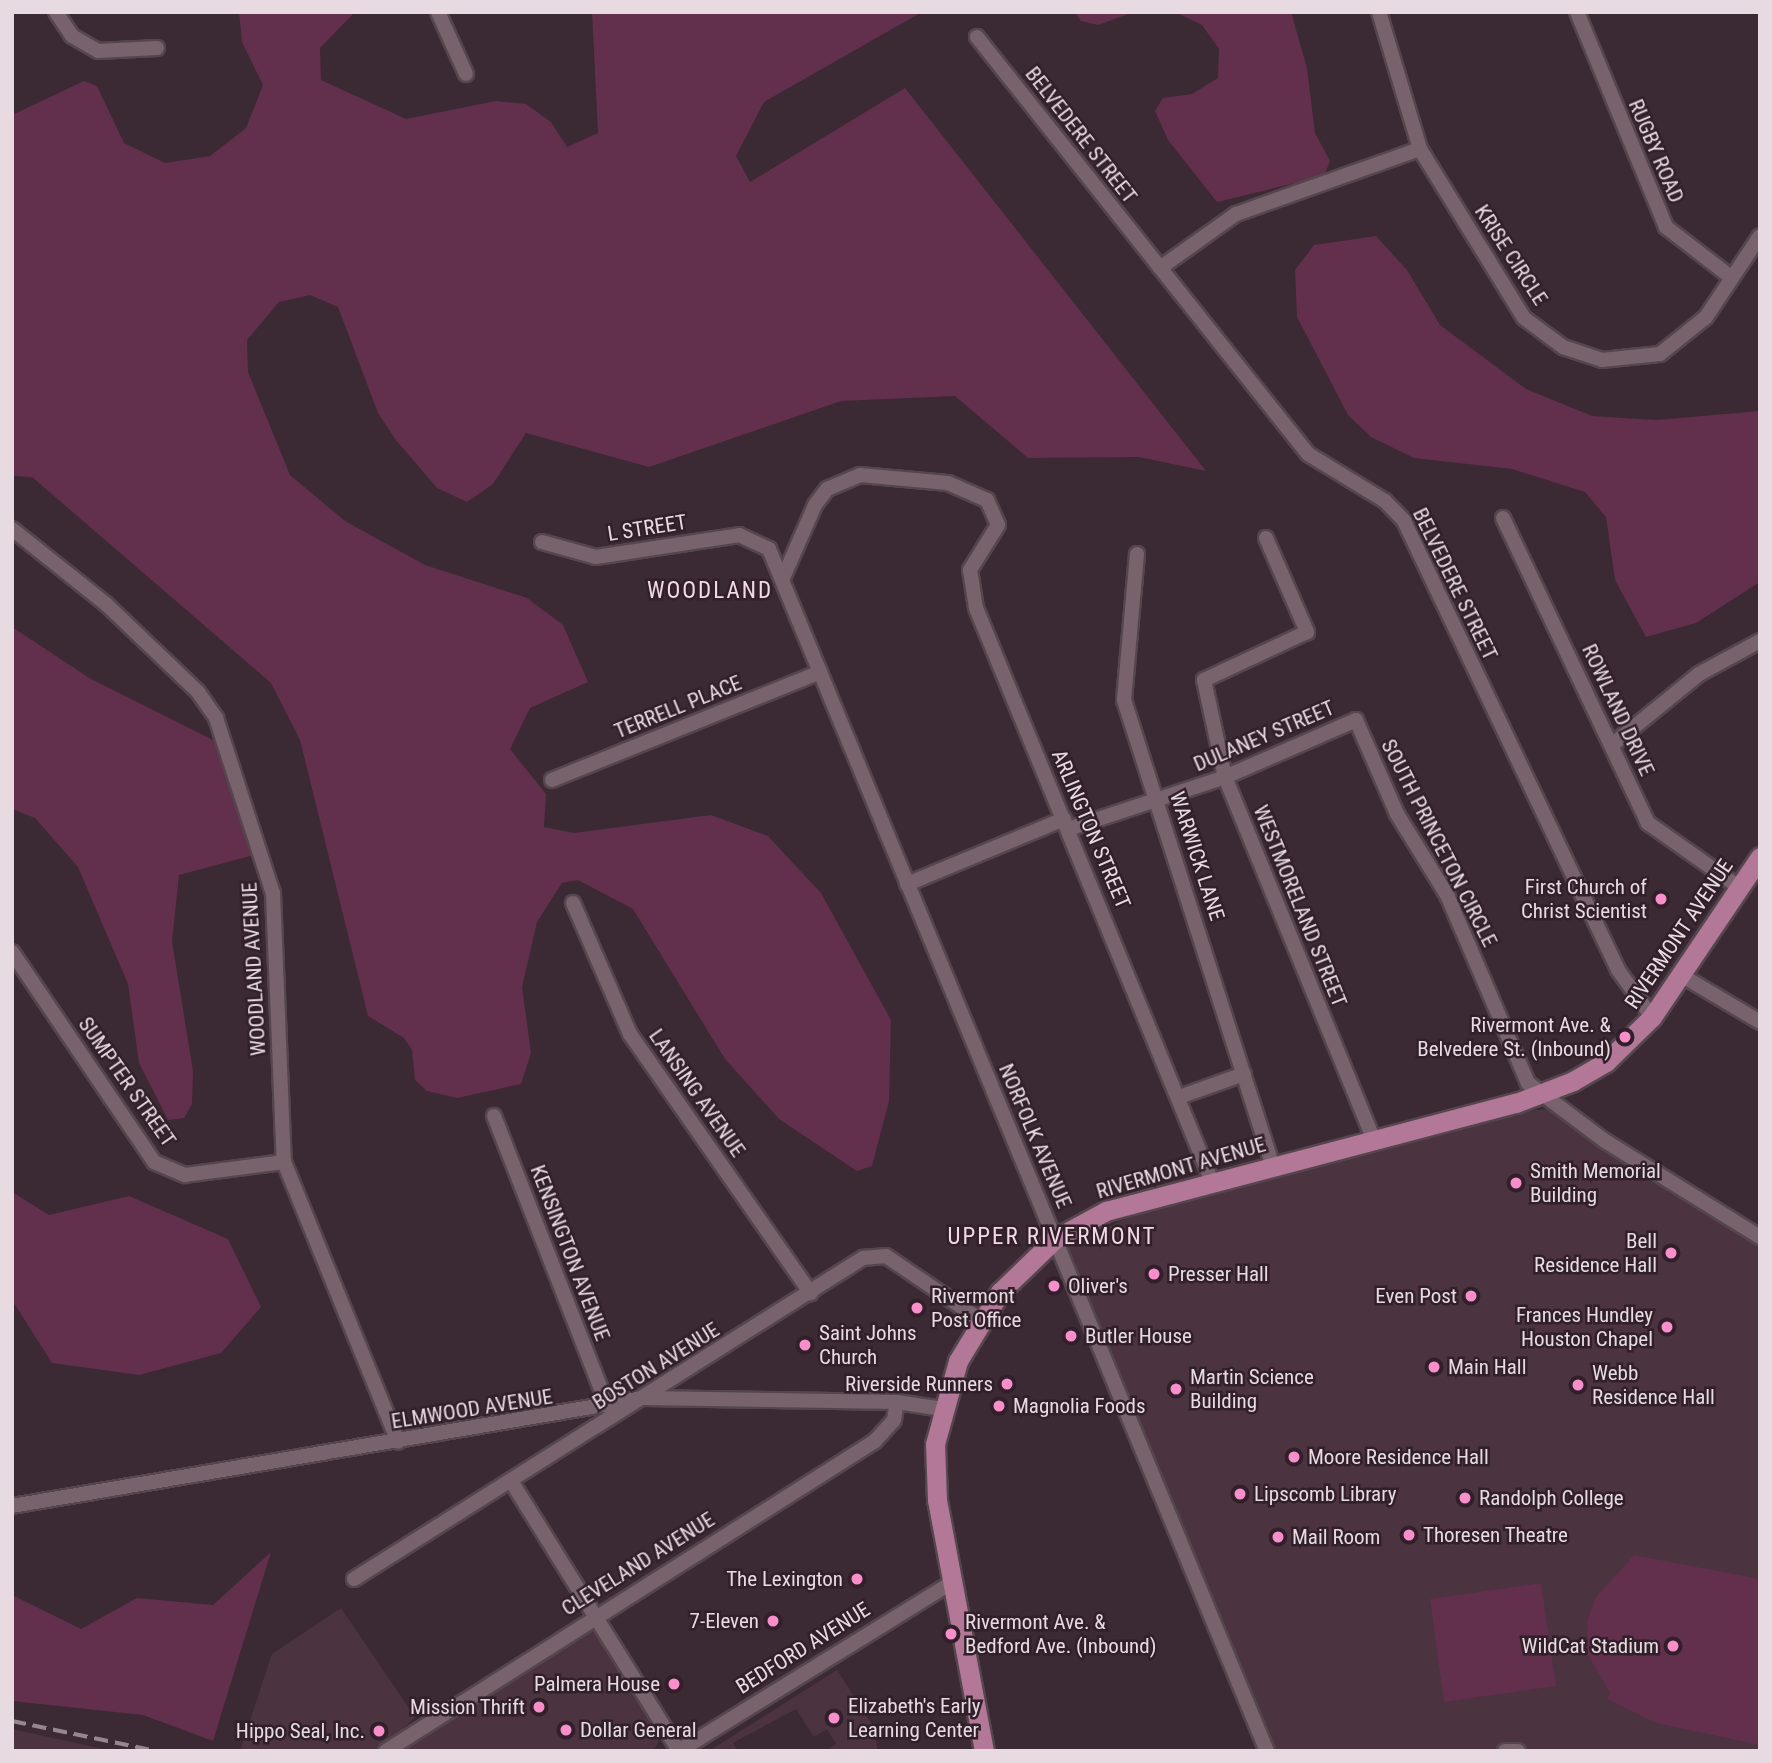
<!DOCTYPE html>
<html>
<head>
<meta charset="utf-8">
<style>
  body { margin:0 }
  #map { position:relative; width:1772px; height:1763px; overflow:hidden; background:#3b2933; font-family:"Roboto Condensed",sans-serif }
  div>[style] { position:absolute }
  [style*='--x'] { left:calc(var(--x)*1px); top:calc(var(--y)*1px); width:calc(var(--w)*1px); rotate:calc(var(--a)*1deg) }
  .built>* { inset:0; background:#4b3340 }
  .green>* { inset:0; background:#622f4c }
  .roads { filter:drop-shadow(2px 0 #55464e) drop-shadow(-2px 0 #55464e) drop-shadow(0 2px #55464e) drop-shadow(0 -2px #55464e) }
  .minor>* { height:14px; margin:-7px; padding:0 7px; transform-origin:7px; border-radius:7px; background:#78636d }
  .major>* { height:19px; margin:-9.5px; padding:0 9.5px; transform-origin:9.5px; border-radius:9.5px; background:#b37798 }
  .rail>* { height:3.5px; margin-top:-1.75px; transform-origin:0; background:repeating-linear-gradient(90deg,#96878f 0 14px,transparent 0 21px) }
  .dots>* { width:19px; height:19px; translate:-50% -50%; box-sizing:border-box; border:4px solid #311f29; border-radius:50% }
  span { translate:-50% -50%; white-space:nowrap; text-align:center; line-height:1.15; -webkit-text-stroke:5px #311f29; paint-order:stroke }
  .street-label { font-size:21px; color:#e7dbe1 }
  .poi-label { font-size:21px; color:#e7dbe1 }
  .right { translate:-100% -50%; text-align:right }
  .left { translate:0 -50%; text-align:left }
  .neighbourhood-label { font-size:23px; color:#f1d9e5; letter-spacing:2px }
  .frame { position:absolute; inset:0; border:14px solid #e7dbe1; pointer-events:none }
</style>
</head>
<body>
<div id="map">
  <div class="built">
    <div style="clip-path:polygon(1547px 1109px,1760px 1240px,1760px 1751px,1273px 1751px,1068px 1246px,1146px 1209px,1457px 1119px)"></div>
    <div style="clip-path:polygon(341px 1608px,415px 1717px,380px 1751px,240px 1751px,272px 1654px)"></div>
    <div style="clip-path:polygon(594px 1629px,661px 1736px,654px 1751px,398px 1751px)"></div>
    <div style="clip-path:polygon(837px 1670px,873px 1726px,878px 1751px,825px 1751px,836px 1744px,827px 1729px,814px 1737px,796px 1709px,733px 1743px,738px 1751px,709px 1751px)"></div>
    <div style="clip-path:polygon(12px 1729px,58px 1739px,113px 1751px,12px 1751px)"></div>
  </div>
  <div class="green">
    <div style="clip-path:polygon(239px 12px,355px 12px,320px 48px,321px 80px,406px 119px,496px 101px,526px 104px,551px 122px,567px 147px,598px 133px,592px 12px,922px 12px,764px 102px,736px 156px,750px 182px,905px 88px,1206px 471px,1139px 457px,1028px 458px,955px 396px,841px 401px,649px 467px,526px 433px,493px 484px,467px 502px,437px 488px,395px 439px,378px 413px,338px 307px,310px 295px,279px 302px,247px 340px,248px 372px,290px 475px,345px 521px,425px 565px,527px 598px,563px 625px,588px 682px,530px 708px,510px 749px,546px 794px,544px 827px,574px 833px,711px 815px,768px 836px,821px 893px,891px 1020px,889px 1101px,872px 1166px,857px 1171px,779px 1119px,725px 1059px,633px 909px,578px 880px,562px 883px,537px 922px,522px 987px,531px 1053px,521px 1084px,457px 1098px,427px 1091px,415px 1080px,412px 1050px,404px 1038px,368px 1016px,300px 740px,271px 683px,32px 477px,12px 476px,12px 115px,84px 81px,97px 86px,124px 143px,165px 163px,210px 156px,246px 128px,263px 85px,242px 42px)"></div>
    <div style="clip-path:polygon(1075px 12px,1134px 12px,1098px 25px,1081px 21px)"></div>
    <div style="clip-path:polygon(1175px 12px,1291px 12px,1307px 68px,1315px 133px,1330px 161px,1324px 176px,1217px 202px,1168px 140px,1155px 111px,1163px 98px,1192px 94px,1218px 78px,1219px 49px,1202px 25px)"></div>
    <div style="clip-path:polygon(1376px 236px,1407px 270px,1440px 325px,1526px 389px,1592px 416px,1656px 420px,1760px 411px,1760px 582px,1696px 623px,1646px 637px,1615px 580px,1606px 517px,1585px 492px,1512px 469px,1414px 458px,1371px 437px,1348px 415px,1297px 317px,1295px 270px,1314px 245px)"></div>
    <div style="clip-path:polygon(12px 627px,91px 679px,213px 740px,254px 855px,179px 875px,172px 941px,193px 1071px,192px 1104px,184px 1118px,168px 1120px,139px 1063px,128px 984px,78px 867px,35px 818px,12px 809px)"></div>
    <div style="clip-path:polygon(12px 1192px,49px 1215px,129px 1196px,228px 1239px,261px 1307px,221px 1353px,139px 1375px,52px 1363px,12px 1300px)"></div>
    <div style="clip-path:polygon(271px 1552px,213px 1741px,143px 1715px,12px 1701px,12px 1595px,81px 1629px,137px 1598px,213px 1605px)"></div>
    <div style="clip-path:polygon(1634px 1555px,1760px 1579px,1760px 1745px,1656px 1723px,1607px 1699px,1610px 1693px,1588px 1655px,1587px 1621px,1596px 1597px)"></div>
    <div style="clip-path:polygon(1541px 1583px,1556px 1686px,1444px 1702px,1430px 1599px)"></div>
  </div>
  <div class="roads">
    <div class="minor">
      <div style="--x:56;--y:12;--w:29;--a:56"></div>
      <div style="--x:72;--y:36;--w:30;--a:30"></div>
      <div style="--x:98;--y:51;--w:59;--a:-2.9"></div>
      <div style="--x:438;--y:12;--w:68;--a:65.7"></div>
      <div style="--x:1379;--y:12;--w:143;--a:73.3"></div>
      <div style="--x:1420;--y:149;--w:198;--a:58.4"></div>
      <div style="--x:1524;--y:318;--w:49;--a:36.6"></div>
      <div style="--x:1563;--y:347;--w:41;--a:18.4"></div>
      <div style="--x:1602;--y:360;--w:58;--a:-5.9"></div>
      <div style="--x:1660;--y:354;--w:59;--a:-38.8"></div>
      <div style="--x:1706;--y:317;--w:97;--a:-56.3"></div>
      <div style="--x:1577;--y:12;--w:233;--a:67.5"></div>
      <div style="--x:1666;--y:227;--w:83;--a:37.7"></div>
      <div style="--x:977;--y:37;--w:532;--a:51.56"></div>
      <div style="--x:1308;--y:454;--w:90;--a:31.4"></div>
      <div style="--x:1385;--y:501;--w:28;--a:46"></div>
      <div style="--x:1404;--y:521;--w:497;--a:64.5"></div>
      <div style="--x:1618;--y:970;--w:58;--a:54.1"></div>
      <div style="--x:1160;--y:268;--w:93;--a:-35.4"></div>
      <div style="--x:1236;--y:214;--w:195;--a:-19.5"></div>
      <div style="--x:1503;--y:518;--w:338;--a:64.6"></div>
      <div style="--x:1648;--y:823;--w:108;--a:35.2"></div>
      <div style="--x:12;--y:529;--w:120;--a:38.6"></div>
      <div style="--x:106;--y:604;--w:127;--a:43.7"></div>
      <div style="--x:198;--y:692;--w:32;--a:55"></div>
      <div style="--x:216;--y:718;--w:184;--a:72"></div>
      <div style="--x:273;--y:893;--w:269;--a:87.7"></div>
      <div style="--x:284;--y:1162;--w:302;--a:67.8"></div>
      <div style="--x:1266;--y:538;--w:103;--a:66.4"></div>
      <div style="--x:1307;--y:632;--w:114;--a:155"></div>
      <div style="--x:1204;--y:680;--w:99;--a:77.8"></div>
      <div style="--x:1225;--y:777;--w:393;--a:67.7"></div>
      <div style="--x:542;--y:542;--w:56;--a:15.5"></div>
      <div style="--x:596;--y:557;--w:145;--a:-8.7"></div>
      <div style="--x:739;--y:535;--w:33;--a:25"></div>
      <div style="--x:769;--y:549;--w:1301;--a:67.5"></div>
      <div style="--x:1137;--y:554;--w:147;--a:95.1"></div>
      <div style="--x:1124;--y:700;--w:487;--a:72.3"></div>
      <div style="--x:783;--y:578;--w:80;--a:-66.3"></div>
      <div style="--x:815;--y:505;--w:20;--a:-53"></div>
      <div style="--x:827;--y:489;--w:36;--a:-23"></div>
      <div style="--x:860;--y:475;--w:88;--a:5.2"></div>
      <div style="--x:948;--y:483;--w:43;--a:23.6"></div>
      <div style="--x:987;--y:500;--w:27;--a:66"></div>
      <div style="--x:998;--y:525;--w:53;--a:121.9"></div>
      <div style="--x:970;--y:570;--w:38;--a:81"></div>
      <div style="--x:976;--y:608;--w:617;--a:67.63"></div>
      <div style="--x:1612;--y:745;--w:112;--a:-39.2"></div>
      <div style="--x:1699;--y:674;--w:69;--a:-28.4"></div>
      <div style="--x:552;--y:780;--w:289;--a:-21.9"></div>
      <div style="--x:1068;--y:829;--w:165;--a:-18.3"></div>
      <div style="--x:1225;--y:777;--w:143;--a:-23.5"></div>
      <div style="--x:1356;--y:720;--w:103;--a:66.4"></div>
      <div style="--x:1397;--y:814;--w:95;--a:58.3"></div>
      <div style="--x:1447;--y:895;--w:205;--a:66.7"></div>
      <div style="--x:1528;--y:1083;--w:96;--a:37"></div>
      <div style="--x:1605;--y:1141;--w:182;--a:31.8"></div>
      <div style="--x:907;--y:884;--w:170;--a:-22.5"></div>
      <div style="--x:573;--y:903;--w:143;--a:66.5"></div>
      <div style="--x:630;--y:1034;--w:316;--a:55.1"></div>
      <div style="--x:12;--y:952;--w:254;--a:55.9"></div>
      <div style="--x:154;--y:1162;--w:34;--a:23"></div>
      <div style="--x:185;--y:1175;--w:100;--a:-7.5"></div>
      <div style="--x:1681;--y:975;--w:92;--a:30.7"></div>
      <div style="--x:1179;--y:1097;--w:69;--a:-19.5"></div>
      <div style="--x:494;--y:1116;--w:310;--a:68.6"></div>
      <div style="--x:511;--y:1481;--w:318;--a:58.1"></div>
      <div style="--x:12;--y:1506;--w:641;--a:-9.7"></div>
      <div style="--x:644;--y:1398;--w:253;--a:0.9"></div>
      <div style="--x:897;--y:1402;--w:46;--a:8.8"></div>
      <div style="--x:354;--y:1579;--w:602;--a:-32.24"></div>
      <div style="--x:863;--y:1258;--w:23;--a:-5"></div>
      <div style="--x:886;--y:1256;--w:112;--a:34.1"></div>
      <div style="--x:386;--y:1751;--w:579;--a:-32.37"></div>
      <div style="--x:875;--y:1441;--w:28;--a:-48"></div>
      <div style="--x:894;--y:1420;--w:18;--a:-81"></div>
      <div style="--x:679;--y:1751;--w:320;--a:-31.7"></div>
      <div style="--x:1505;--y:1751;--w:13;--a:0"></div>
    </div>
    <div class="major">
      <div style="--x:984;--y:1751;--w:255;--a:-100.6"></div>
      <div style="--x:937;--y:1500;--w:56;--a:-92"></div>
      <div style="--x:935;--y:1444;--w:86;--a:-74.5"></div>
      <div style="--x:958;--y:1361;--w:81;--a:-58.7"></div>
      <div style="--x:1000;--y:1292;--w:78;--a:-44"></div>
      <div style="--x:1056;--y:1238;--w:57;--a:-28.4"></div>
      <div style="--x:1106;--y:1211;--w:424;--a:-14.8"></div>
      <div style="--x:1516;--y:1103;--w:61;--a:-21.1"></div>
      <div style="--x:1573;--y:1081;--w:38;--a:-30"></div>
      <div style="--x:1606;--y:1062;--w:64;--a:-44.4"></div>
      <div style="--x:1652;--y:1017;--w:193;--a:-56"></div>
    </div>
  </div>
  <div class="rail">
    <div style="--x:12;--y:1721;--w:147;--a:11.8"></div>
  </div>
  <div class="dots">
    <div style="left:1661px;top:899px;background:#f98fca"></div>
    <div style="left:1625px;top:1037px;background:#f98fca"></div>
    <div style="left:1516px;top:1183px;background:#f98fca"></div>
    <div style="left:1671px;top:1253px;background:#f98fca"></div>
    <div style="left:1154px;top:1274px;background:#f98fca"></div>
    <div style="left:1054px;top:1286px;background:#f98fca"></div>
    <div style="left:1471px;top:1296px;background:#f98fca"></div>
    <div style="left:917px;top:1308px;background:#f98fca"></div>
    <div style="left:1667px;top:1327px;background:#f98fca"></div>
    <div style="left:1071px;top:1336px;background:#f98fca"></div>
    <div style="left:805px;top:1345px;background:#f98fca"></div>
    <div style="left:1434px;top:1367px;background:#f98fca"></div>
    <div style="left:1007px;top:1384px;background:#f98fca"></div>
    <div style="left:1578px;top:1385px;background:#f98fca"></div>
    <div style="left:1176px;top:1389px;background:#f98fca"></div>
    <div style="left:999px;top:1406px;background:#f98fca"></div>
    <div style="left:1294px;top:1457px;background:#f98fca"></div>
    <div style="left:1240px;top:1494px;background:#f98fca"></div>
    <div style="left:1465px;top:1498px;background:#f98fca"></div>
    <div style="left:1409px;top:1535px;background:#f98fca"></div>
    <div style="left:1278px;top:1537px;background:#f98fca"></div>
    <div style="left:857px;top:1579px;background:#f98fca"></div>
    <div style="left:773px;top:1621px;background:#f98fca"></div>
    <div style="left:951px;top:1634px;background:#f98fca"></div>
    <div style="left:1673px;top:1646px;background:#f98fca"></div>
    <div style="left:674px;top:1684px;background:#f98fca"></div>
    <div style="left:539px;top:1707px;background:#f98fca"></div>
    <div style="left:834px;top:1718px;background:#f98fca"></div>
    <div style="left:566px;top:1730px;background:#f98fca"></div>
    <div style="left:379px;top:1731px;background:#f98fca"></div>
  </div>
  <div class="street-label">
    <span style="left:1081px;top:135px;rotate:52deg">BELVEDERE STREET</span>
    <span style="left:1656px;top:151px;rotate:67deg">RUGBY ROAD</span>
    <span style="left:1511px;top:255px;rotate:57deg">KRISE CIRCLE</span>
    <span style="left:647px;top:528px;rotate:-9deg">L STREET</span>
    <span style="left:1455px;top:584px;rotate:64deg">BELVEDERE STREET</span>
    <span style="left:678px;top:707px;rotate:-22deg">TERRELL PLACE</span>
    <span style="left:1618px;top:710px;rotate:65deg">ROWLAND DRIVE</span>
    <span style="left:1264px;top:736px;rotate:-23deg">DULANEY STREET</span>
    <span style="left:1091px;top:829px;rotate:67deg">ARLINGTON STREET</span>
    <span style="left:1439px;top:843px;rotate:63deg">SOUTH PRINCETON CIRCLE</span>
    <span style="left:1197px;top:856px;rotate:72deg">WARWICK LANE</span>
    <span style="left:1300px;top:906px;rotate:68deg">WESTMORELAND STREET</span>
    <span style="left:1679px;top:934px;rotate:-56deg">RIVERMONT AVENUE</span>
    <span style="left:254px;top:969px;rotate:-93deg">WOODLAND AVENUE</span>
    <span style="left:127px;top:1082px;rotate:55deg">SUMPTER STREET</span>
    <span style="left:697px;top:1093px;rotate:55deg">LANSING AVENUE</span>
    <span style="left:1035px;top:1136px;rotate:67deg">NORFOLK AVENUE</span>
    <span style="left:1181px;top:1168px;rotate:-16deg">RIVERMONT AVENUE</span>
    <span style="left:570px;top:1253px;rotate:69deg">KENSINGTON AVENUE</span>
    <span style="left:656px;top:1366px;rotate:-32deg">BOSTON AVENUE</span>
    <span style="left:472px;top:1409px;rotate:-9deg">ELMWOOD AVENUE</span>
    <span style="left:638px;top:1564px;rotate:-32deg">CLEVELAND AVENUE</span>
    <span style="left:803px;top:1648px;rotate:-32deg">BEDFORD AVENUE</span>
  </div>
  <div class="poi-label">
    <span class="right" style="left:1647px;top:899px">First Church of<br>Christ Scientist</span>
    <span class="right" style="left:1611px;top:1037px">Rivermont Ave. &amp;<br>Belvedere St. (Inbound)</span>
    <span class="left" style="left:1530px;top:1183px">Smith Memorial<br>Building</span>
    <span class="right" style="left:1657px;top:1253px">Bell<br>Residence Hall</span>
    <span class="left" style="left:1168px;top:1274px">Presser Hall</span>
    <span class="left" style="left:1068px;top:1286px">Oliver's</span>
    <span class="left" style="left:931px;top:1308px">Rivermont<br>Post Office</span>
    <span class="right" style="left:1457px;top:1296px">Even Post</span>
    <span class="right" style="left:1653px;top:1327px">Frances Hundley<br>Houston Chapel</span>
    <span class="left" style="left:819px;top:1345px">Saint Johns<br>Church</span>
    <span class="left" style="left:1085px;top:1336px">Butler House</span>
    <span class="left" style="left:1448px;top:1367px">Main Hall</span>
    <span class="left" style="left:1592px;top:1385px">Webb<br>Residence Hall</span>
    <span class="left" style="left:1190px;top:1389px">Martin Science<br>Building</span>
    <span class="right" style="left:993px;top:1384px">Riverside Runners</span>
    <span class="left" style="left:1013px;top:1406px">Magnolia Foods</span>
    <span class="left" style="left:1308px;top:1457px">Moore Residence Hall</span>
    <span class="left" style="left:1254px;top:1494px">Lipscomb Library</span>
    <span class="left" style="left:1479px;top:1498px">Randolph College</span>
    <span class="left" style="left:1423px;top:1535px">Thoresen Theatre</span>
    <span class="left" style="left:1292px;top:1537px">Mail Room</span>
    <span class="right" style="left:843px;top:1579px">The Lexington</span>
    <span class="right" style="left:759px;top:1621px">7-Eleven</span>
    <span class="left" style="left:965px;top:1634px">Rivermont Ave. &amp;<br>Bedford Ave. (Inbound)</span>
    <span class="right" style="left:1659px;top:1646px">WildCat Stadium</span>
    <span class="right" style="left:660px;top:1684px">Palmera House</span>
    <span class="left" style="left:848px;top:1718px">Elizabeth's Early<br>Learning Center</span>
    <span class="right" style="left:525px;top:1707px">Mission Thrift</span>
    <span class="left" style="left:580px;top:1730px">Dollar General</span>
    <span class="right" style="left:365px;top:1731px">Hippo Seal, Inc.</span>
  </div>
  <div class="neighbourhood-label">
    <span style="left:710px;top:591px">WOODLAND</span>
    <span style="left:1052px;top:1237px">UPPER RIVERMONT</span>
  </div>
  <div class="frame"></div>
</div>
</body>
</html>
